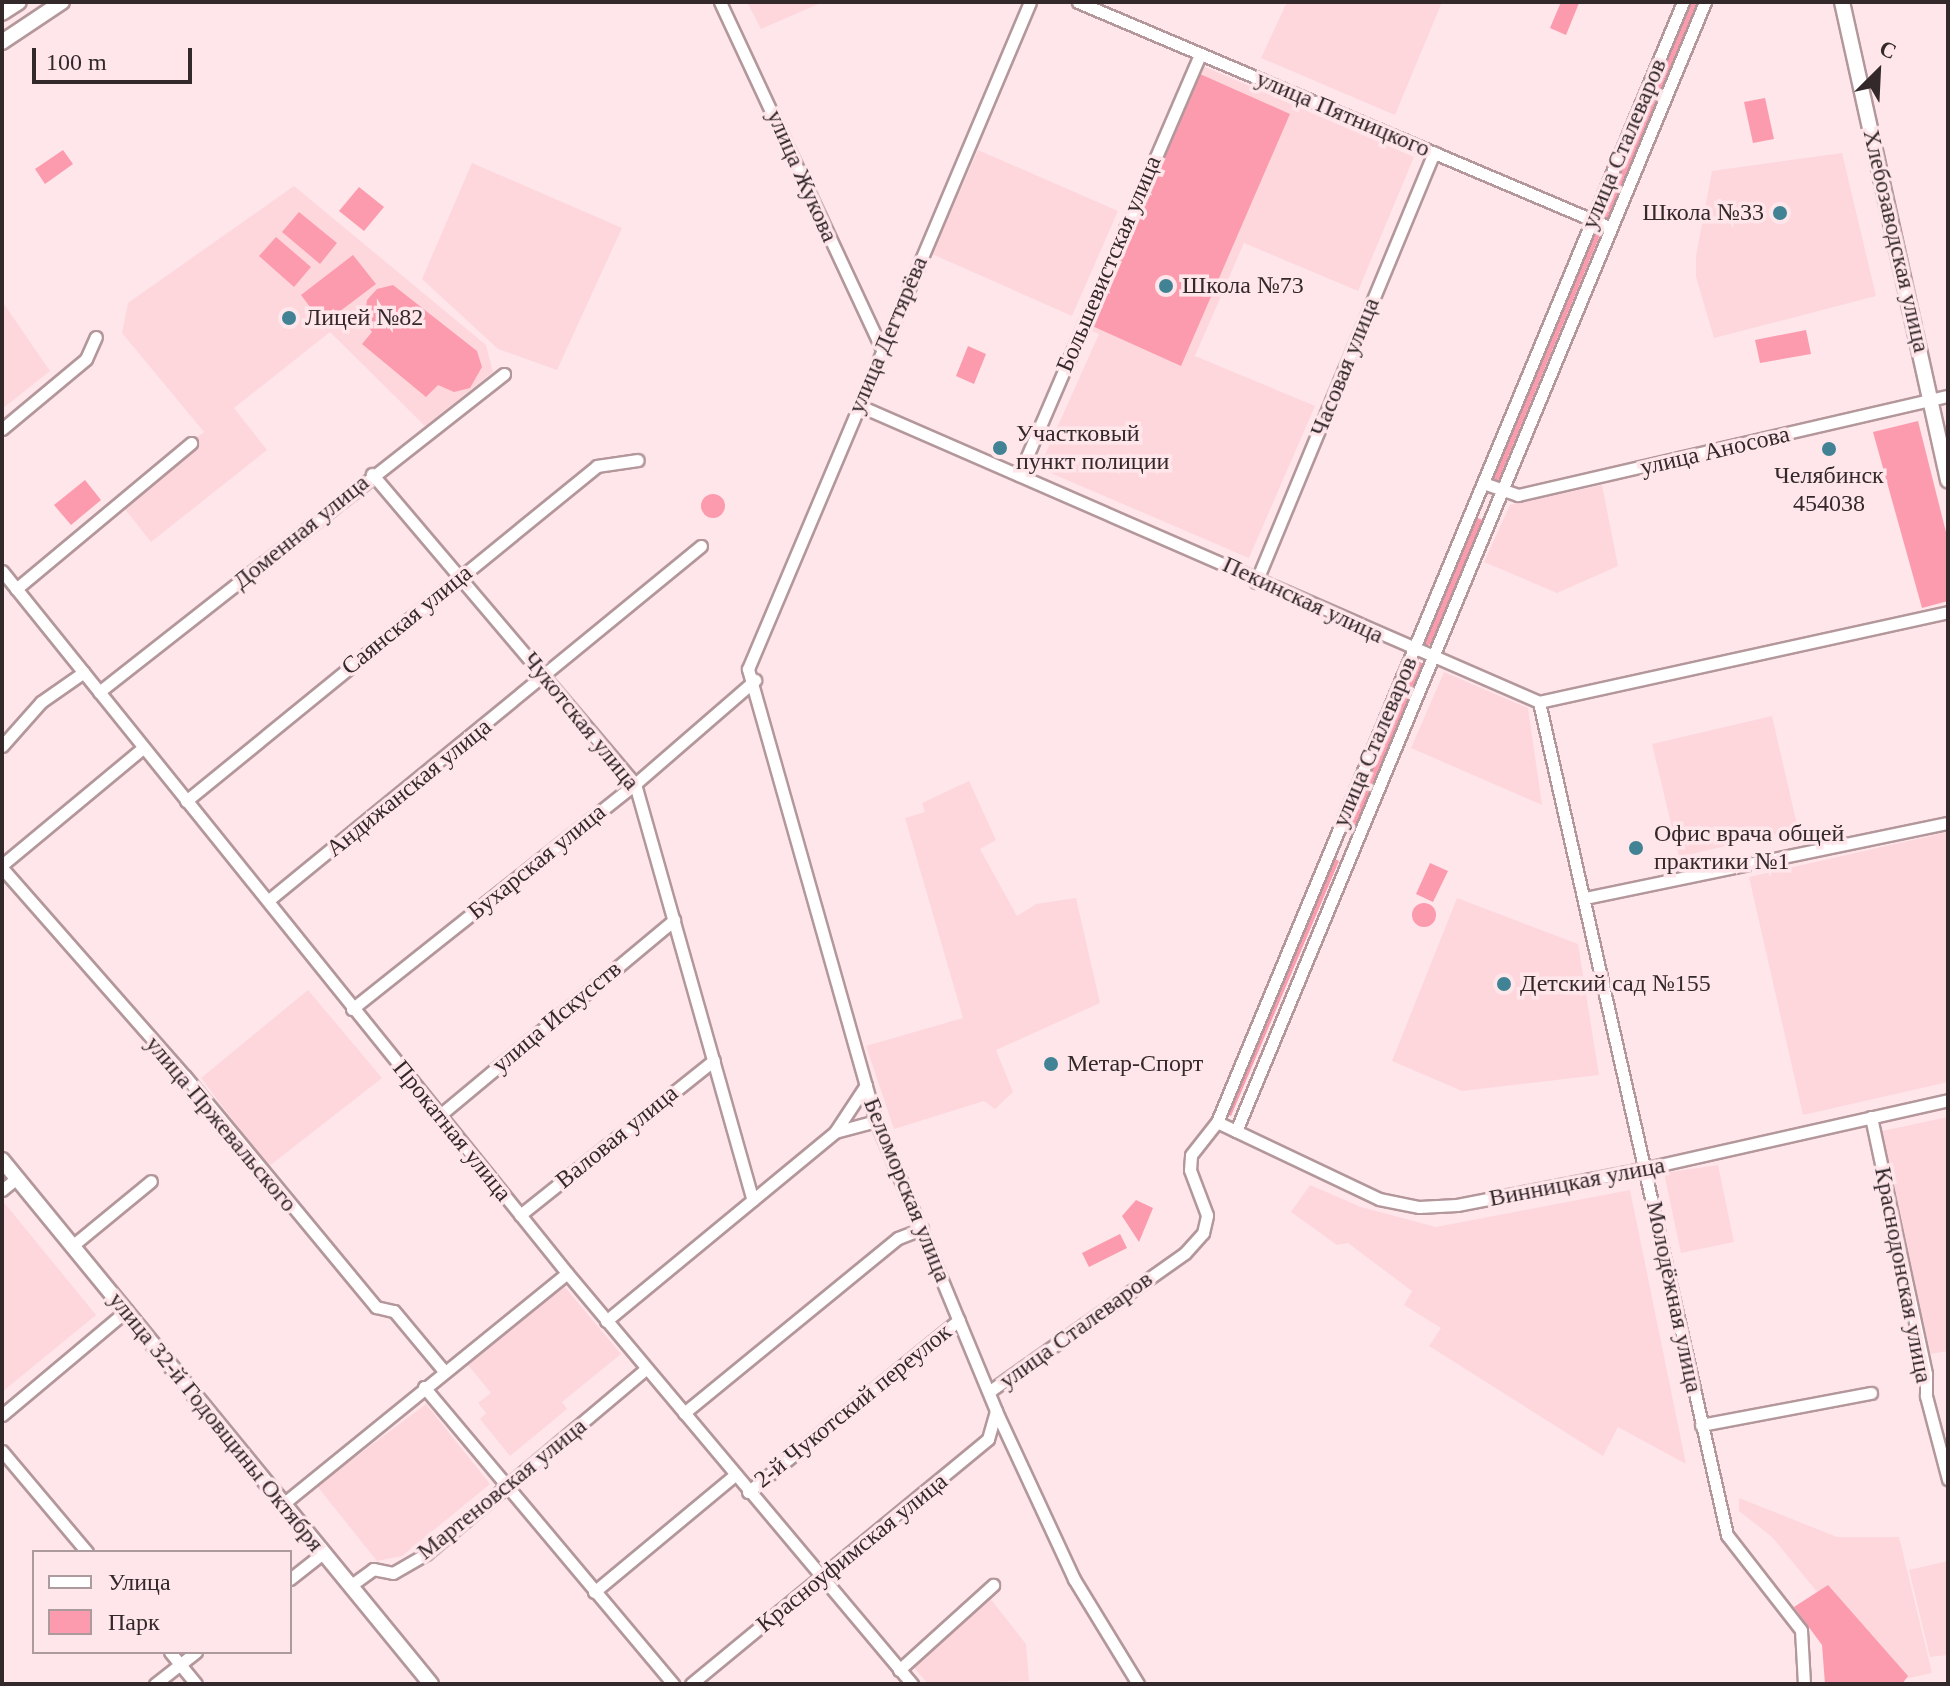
<!DOCTYPE html>
<html>
<head>
<meta charset="utf-8">
<style>
  body { margin:0 }
  #map { position:relative; width:1950px; height:1686px; overflow:hidden; background:#fee6ea; font-family:"Times New Roman",serif }
  div>[style] { position:absolute }
  [style*='--x'] { left:calc(var(--x)*1px); top:calc(var(--y)*1px); width:calc(var(--w)*1px); rotate:calc(var(--a)*1deg) }
  .built>* { inset:0; background:#fed7dd }
  .green>* { inset:0; background:#fc9bae }
  .round { border-radius:50% }
  .roads { filter:drop-shadow(2px 0 #b3979b) drop-shadow(-2px 0 #b3979b) drop-shadow(0 2px #b3979b) drop-shadow(0 -2px #b3979b) }
  .minor>* { height:11px; margin:-5.5px; padding:0 5.5px; transform-origin:5.5px; border-radius:5.5px; background:#fff }
  .major>* { height:14px; margin:-7px; padding:0 7px; transform-origin:7px; border-radius:7px; background:#fff }
  .dots>* { width:22px; height:22px; translate:-50% -50%; box-sizing:border-box; border:4px solid #fee6ea; border-radius:50% }
  span { translate:-50% -50%; white-space:nowrap; text-align:center; line-height:1.15; -webkit-text-stroke:7px #fee6ea; paint-order:stroke }
  .street-label { font-size:24px; color:#33282a }
  .poi-label { font-size:24px; color:#33282a }
  .right { translate:-100% -50%; text-align:right }
  .left { translate:0 -50%; text-align:left }
  .frame { position:absolute; inset:0; border:4px solid #33282a; pointer-events:none }
  .legend { position:absolute; left:32px; top:1550px; width:260px; height:104px; box-sizing:border-box; background:#fee6ea; border:2px solid #ad9a9d; margin:0; padding:10px 14px; list-style:none; font-size:24px; color:#33282a }
  .legend li { display:flex; align-items:center; gap:16px; height:40px }
  .legend b { width:40px; border:2px solid #ad9a9d }
  .north { position:absolute; left:1838px; top:32px; width:80px; height:80px; -webkit-text-stroke:6px #fee6ea; paint-order:stroke; rotate:24deg; font-size:22px; font-weight:700; line-height:32px; text-align:center; color:#33282a }
  .north::after { content:''; display:block; margin:auto; width:28px; height:36px; background:#33282a; clip-path:polygon(50% 0,100% 100%,50% 72%,0 100%) }
  .scale { position:absolute; left:32px; top:48px; width:160px; height:36px; box-sizing:border-box; border:4px solid #33282a; border-top:0; padding-left:10px; font-size:24px; line-height:28px; white-space:nowrap; color:#33282a; -webkit-text-stroke:6px #fee6ea; paint-order:stroke }
</style>
</head>
<body>
<div id="map">
  <div class="built">
    <div style="clip-path:polygon(747px 2px,823px 2px,761px 29px)"></div>
    <div style="clip-path:polygon(1287px 2px,1442px 2px,1395px 115px,1261px 58px)"></div>
    <div style="clip-path:polygon(1203px 66px,1414px 157px,1358px 291px,1244px 243px,1195px 356px,1315px 406px,1249px 558px,1039px 468px,1099px 334px,1087px 329px)"></div>
    <div style="clip-path:polygon(978px 150px,1118px 211px,1072px 316px,932px 254px)"></div>
    <div style="clip-path:polygon(1842px 153px,1876px 296px,1714px 338px,1696px 277px,1696px 256px,1712px 171px)"></div>
    <div style="clip-path:polygon(472px 163px,622px 228px,557px 370px,498px 349px,422px 279px)"></div>
    <div style="clip-path:polygon(294px 186px,486px 345px,493px 372px,425px 426px,330px 332px,234px 408px,267px 450px,151px 542px,117px 499px,204px 432px,122px 333px,128px 303px)"></div>
    <div style="clip-path:polygon(4px 304px,50px 371px,2px 409px,2px 305px)"></div>
    <div style="clip-path:polygon(1602px 485px,1618px 566px,1557px 593px,1484px 562px,1510px 505px)"></div>
    <div style="clip-path:polygon(1444px 672px,1528px 708px,1542px 805px,1411px 748px)"></div>
    <div style="clip-path:polygon(1772px 716px,1798px 829px,1679px 857px,1652px 744px)"></div>
    <div style="clip-path:polygon(969px 781px,996px 840px,980px 849px,1017px 916px,1036px 904px,1076px 898px,1100px 1003px,996px 1050px,1013px 1092px,995px 1109px,984px 1101px,894px 1129px,866px 1046px,963px 1018px,905px 818px,925px 812px,922px 803px)"></div>
    <div style="clip-path:polygon(1948px 832px,1948px 1082px,1803px 1115px,1749px 877px)"></div>
    <div style="clip-path:polygon(1457px 898px,1578px 944px,1599px 1075px,1462px 1091px,1392px 1061px)"></div>
    <div style="clip-path:polygon(308px 990px,382px 1078px,268px 1167px,201px 1078px)"></div>
    <div style="clip-path:polygon(1948px 1117px,1948px 1351px,1930px 1354px,1882px 1131px)"></div>
    <div style="clip-path:polygon(1718px 1165px,1734px 1242px,1681px 1253px,1664px 1173px)"></div>
    <div style="clip-path:polygon(1310px 1185px,1361px 1207px,1436px 1227px,1630px 1190px,1686px 1464px,1618px 1427px,1603px 1456px,1429px 1346px,1441px 1328px,1404px 1305px,1412px 1291px,1348px 1243px,1337px 1245px,1291px 1212px)"></div>
    <div style="clip-path:polygon(2px 1200px,96px 1315px,2px 1392px)"></div>
    <div style="clip-path:polygon(564px 1286px,621px 1354px,562px 1402px,567px 1409px,510px 1456px,480px 1419px,486px 1413px,478px 1403px,491px 1393px,468px 1365px)"></div>
    <div style="clip-path:polygon(426px 1404px,490px 1484px,402px 1556px,377px 1561px,317px 1486px)"></div>
    <div style="clip-path:polygon(1739px 1498px,1837px 1537px,1899px 1537px,1932px 1673px,1891px 1682px,1772px 1537px,1739px 1511px)"></div>
    <div style="clip-path:polygon(1948px 1561px,1948px 1655px,1930px 1657px,1909px 1570px)"></div>
    <div style="clip-path:polygon(989px 1597px,1026px 1644px,1029px 1681px,928px 1684px,911px 1664px)"></div>
  </div>
  <div class="green">
    <div style="clip-path:polygon(1561px 2px,1579px 3px,1566px 35px,1550px 28px)"></div>
    <div style="clip-path:polygon(1690px 2px,1699px 2px,1609px 218px,1599px 217px)"></div>
    <div style="clip-path:polygon(1200px 74px,1290px 114px,1181px 366px,1090px 325px)"></div>
    <div style="clip-path:polygon(1765px 98px,1774px 139px,1753px 143px,1744px 102px)"></div>
    <div style="clip-path:polygon(63px 150px,73px 164px,45px 184px,35px 169px)"></div>
    <div style="clip-path:polygon(359px 187px,384px 207px,364px 231px,339px 211px)"></div>
    <div style="clip-path:polygon(299px 212px,337px 243px,320px 264px,282px 232px)"></div>
    <div style="clip-path:polygon(1593px 232px,1600px 235px,1503px 469px,1497px 484px,1486px 480px)"></div>
    <div style="clip-path:polygon(276px 237px,311px 267px,294px 287px,259px 256px)"></div>
    <div style="clip-path:polygon(353px 255px,376px 284px,323px 324px,301px 295px)"></div>
    <div style="clip-path:polygon(393px 285px,477px 351px,482px 367px,470px 388px,454px 392px,438px 385px,426px 397px,362px 344px,372px 332px,364px 321px,367px 300px,377px 289px)"></div>
    <div style="clip-path:polygon(1806px 330px,1811px 354px,1760px 363px,1755px 340px)"></div>
    <div style="clip-path:polygon(968px 346px,986px 354px,974px 384px,956px 376px)"></div>
    <div style="clip-path:polygon(1918px 421px,1948px 540px,1948px 601px,1922px 608px,1873px 432px)"></div>
    <div style="clip-path:polygon(85px 480px,101px 500px,71px 525px,54px 505px)"></div>
    <div class="round" style="left:701px;top:494px;width:24px;height:24px"></div>
    <div style="clip-path:polygon(1475px 517px,1485px 521px,1433px 644px,1421px 646px,1419px 639px)"></div>
    <div style="clip-path:polygon(1413px 659px,1424px 664px,1353px 835px,1342px 830px)"></div>
    <div style="clip-path:polygon(1331px 857px,1339px 861px,1231px 1116px,1226px 1114px)"></div>
    <div style="clip-path:polygon(1430px 863px,1448px 871px,1433px 902px,1416px 894px)"></div>
    <div class="round" style="left:1412px;top:903px;width:24px;height:24px"></div>
    <div style="clip-path:polygon(1136px 1200px,1153px 1208px,1139px 1242px,1122px 1216px)"></div>
    <div style="clip-path:polygon(1120px 1234px,1127px 1248px,1089px 1267px,1082px 1253px)"></div>
    <div style="clip-path:polygon(1828px 1585px,1908px 1676px,1902px 1684px,1825px 1684px,1822px 1645px,1794px 1607px)"></div>
  </div>
  <div class="roads">
    <div class="minor">
      <div style="--x:720;--y:2;--w:383;--a:65"></div>
      <div style="--x:1030;--y:2;--w:724;--a:112.92"></div>
      <div style="--x:748;--y:669;--w:470;--a:74.2"></div>
      <div style="--x:876;--y:1121;--w:314;--a:67.5"></div>
      <div style="--x:996;--y:1411;--w:185;--a:65.1"></div>
      <div style="--x:1074;--y:1579;--w:123;--a:58.6"></div>
      <div style="--x:1078;--y:2;--w:577;--a:22.96"></div>
      <div style="--x:860;--y:406;--w:741;--a:23.55"></div>
      <div style="--x:1539;--y:702;--w:419;--a:-12.4"></div>
      <div style="--x:2;--y:429;--w:109;--a:-39.8"></div>
      <div style="--x:86;--y:359;--w:24;--a:-66"></div>
      <div style="--x:372;--y:474;--w:407;--a:49.7"></div>
      <div style="--x:635;--y:784;--w:432;--a:74.2"></div>
      <div style="--x:1019;--y:475;--w:458;--a:-66.7"></div>
      <div style="--x:1483;--y:483;--w:37;--a:19"></div>
      <div style="--x:1518;--y:495;--w:441;--a:-13"></div>
      <div style="--x:2;--y:571;--w:901;--a:51.17"></div>
      <div style="--x:567;--y:1273;--w:537;--a:49.99"></div>
      <div style="--x:1256;--y:582;--w:465;--a:-67.5"></div>
      <div style="--x:16;--y:589;--w:228;--a:-39.8"></div>
      <div style="--x:99;--y:692;--w:515;--a:-38.14"></div>
      <div style="--x:1539;--y:702;--w:854;--a:77.28"></div>
      <div style="--x:1727;--y:1535;--w:120;--a:52.1"></div>
      <div style="--x:1801;--y:1630;--w:54;--a:86.8"></div>
      <div style="--x:2;--y:746;--w:59;--a:-48.4"></div>
      <div style="--x:41;--y:702;--w:52;--a:-34.9"></div>
      <div style="--x:186;--y:801;--w:530;--a:-39.18"></div>
      <div style="--x:597;--y:466;--w:41;--a:-8.3"></div>
      <div style="--x:2;--y:865;--w:183;--a:-39.7"></div>
      <div style="--x:2;--y:868;--w:277;--a:48.7"></div>
      <div style="--x:185;--y:1076;--w:300;--a:50.4"></div>
      <div style="--x:376;--y:1307;--w:18;--a:13"></div>
      <div style="--x:394;--y:1311;--w:78;--a:50.2"></div>
      <div style="--x:1585;--y:898;--w:371;--a:-11.7"></div>
      <div style="--x:270;--y:899;--w:557;--a:-39.32"></div>
      <div style="--x:352;--y:1009;--w:362;--a:-38.5"></div>
      <div style="--x:635;--y:784;--w:159;--a:-40.9"></div>
      <div style="--x:866;--y:1085;--w:56;--a:123.4"></div>
      <div style="--x:835;--y:1132;--w:42;--a:-15"></div>
      <div style="--x:440;--y:1115;--w:305;--a:-39.8"></div>
      <div style="--x:1871;--y:1117;--w:263;--a:77.9"></div>
      <div style="--x:1926;--y:1374;--w:22;--a:90"></div>
      <div style="--x:1926;--y:1396;--w:86;--a:75.2"></div>
      <div style="--x:1217;--y:1122;--w:179;--a:25.4"></div>
      <div style="--x:1379;--y:1199;--w:41;--a:11.3"></div>
      <div style="--x:1419;--y:1207;--w:38;--a:-3"></div>
      <div style="--x:1457;--y:1205;--w:194;--a:-11"></div>
      <div style="--x:1647;--y:1168;--w:309;--a:-12.7"></div>
      <div style="--x:1236;--y:1131;--w:1223;--a:-67.44"></div>
      <div style="--x:2;--y:1190;--w:19;--a:-39"></div>
      <div style="--x:520;--y:1215;--w:248;--a:-38.6"></div>
      <div style="--x:72;--y:1246;--w:102;--a:-39.4"></div>
      <div style="--x:606;--y:1321;--w:297;--a:-39.5"></div>
      <div style="--x:424;--y:1387;--w:388;--a:50"></div>
      <div style="--x:990;--y:1391;--w:239;--a:-35.3"></div>
      <div style="--x:1185;--y:1253;--w:27;--a:-48"></div>
      <div style="--x:1203;--y:1233;--w:18;--a:-77"></div>
      <div style="--x:1207;--y:1215;--w:48;--a:-110.7"></div>
      <div style="--x:1190;--y:1170;--w:15;--a:-86"></div>
      <div style="--x:1191;--y:1155;--w:42;--a:-51.8"></div>
      <div style="--x:1217;--y:1122;--w:1213;--a:-67.41"></div>
      <div style="--x:684;--y:1413;--w:276;--a:-39.3"></div>
      <div style="--x:898;--y:1238;--w:26;--a:-21"></div>
      <div style="--x:2;--y:1415;--w:163;--a:-40"></div>
      <div style="--x:1701;--y:1425;--w:173;--a:-10.7"></div>
      <div style="--x:2;--y:1451;--w:132;--a:49.9"></div>
      <div style="--x:748;--y:1492;--w:272;--a:-39.2"></div>
      <div style="--x:283;--y:1504;--w:366;--a:-39.1"></div>
      <div style="--x:290;--y:1579;--w:42;--a:-38.2"></div>
      <div style="--x:350;--y:1586;--w:29;--a:-36"></div>
      <div style="--x:373;--y:1569;--w:20;--a:11"></div>
      <div style="--x:393;--y:1573;--w:38;--a:-30"></div>
      <div style="--x:426;--y:1554;--w:287;--a:-40.1"></div>
      <div style="--x:594;--y:1592;--w:183;--a:-39.7"></div>
      <div style="--x:170;--y:1652;--w:41;--a:50.9"></div>
      <div style="--x:899;--y:1670;--w:127;--a:-42.1"></div>
      <div style="--x:155;--y:1684;--w:52;--a:-38"></div>
      <div style="--x:691;--y:1684;--w:385;--a:-39.5"></div>
      <div style="--x:988;--y:1439;--w:29;--a:-74"></div>
    </div>
    <div class="major">
      <div style="--x:1842;--y:2;--w:490;--a:77.5"></div>
      <div style="--x:2;--y:13;--w:20;--a:-33"></div>
      <div style="--x:2;--y:42;--w:72;--a:-33.7"></div>
      <div style="--x:2;--y:1160;--w:677;--a:50.69"></div>
    </div>
  </div>
  <div class="dots">
    <div style="left:1780px;top:213px;background:#418394"></div>
    <div style="left:1166px;top:286px;background:#418394"></div>
    <div style="left:289px;top:318px;background:#418394"></div>
    <div style="left:1000px;top:448px;background:#418394"></div>
    <div style="left:1829px;top:449px;background:#418394"></div>
    <div style="left:1636px;top:848px;background:#418394"></div>
    <div style="left:1504px;top:984px;background:#418394"></div>
    <div style="left:1051px;top:1064px;background:#418394"></div>
  </div>
  <div class="street-label">
    <span style="left:1343px;top:114px;rotate:23deg">улица Пятницкого</span>
    <span style="left:1624px;top:144px;rotate:-67deg">улица Сталеваров</span>
    <span style="left:802px;top:176px;rotate:66deg">улица Жукова</span>
    <span style="left:1896px;top:241px;rotate:77deg">Хлебозаводская улица</span>
    <span style="left:1109px;top:264px;rotate:-67deg">Большевистская улица</span>
    <span style="left:888px;top:335px;rotate:-67deg">улица Дегтярёва</span>
    <span style="left:1345px;top:367px;rotate:-68deg">Часовая улица</span>
    <span style="left:1715px;top:451px;rotate:-13deg">улица Аносова</span>
    <span style="left:301px;top:532px;rotate:-39deg">Доменная улица</span>
    <span style="left:1303px;top:600px;rotate:25deg">Пекинская улица</span>
    <span style="left:407px;top:620px;rotate:-39deg">Саянская улица</span>
    <span style="left:581px;top:721px;rotate:51deg">Чукотская улица</span>
    <span style="left:1375px;top:742px;rotate:-67deg">улица Сталеваров</span>
    <span style="left:409px;top:788px;rotate:-39deg">Андижанская улица</span>
    <span style="left:537px;top:862px;rotate:-39deg">Бухарская улица</span>
    <span style="left:557px;top:1017px;rotate:-40deg">улица Искусств</span>
    <span style="left:221px;top:1124px;rotate:50deg">улица Пржевальского</span>
    <span style="left:452px;top:1131px;rotate:51deg">Прокатная улица</span>
    <span style="left:617px;top:1137px;rotate:-39deg">Валовая улица</span>
    <span style="left:1577px;top:1182px;rotate:-11deg">Винницкая улица</span>
    <span style="left:907px;top:1190px;rotate:68deg">Беломорская улица</span>
    <span style="left:1903px;top:1275px;rotate:79deg">Краснодонская улица</span>
    <span style="left:1674px;top:1297px;rotate:78deg">Молодёжная улица</span>
    <span style="left:1076px;top:1330px;rotate:-36deg">улица Сталеваров</span>
    <span style="left:853px;top:1406px;rotate:-39deg">2-й Чукотский переулок</span>
    <span style="left:216px;top:1422px;rotate:51deg">улица 32-й Годовщины Октября</span>
    <span style="left:502px;top:1489px;rotate:-39deg">Мартеновская улица</span>
    <span style="left:852px;top:1553px;rotate:-39deg">Красноуфимская улица</span>
  </div>
  <div class="poi-label">
    <span class="right" style="left:1764px;top:213px">Школа №33</span>
    <span class="left" style="left:1182px;top:286px">Школа №73</span>
    <span class="left" style="left:305px;top:318px">Лицей №82</span>
    <span class="left" style="left:1016px;top:448px">Участковый<br>пункт полиции</span>
    <span style="left:1829px;top:490px">Челябинск<br>454038</span>
    <span class="left" style="left:1654px;top:848px">Офис врача общей<br>практики №1</span>
    <span class="left" style="left:1520px;top:984px">Детский сад №155</span>
    <span class="left" style="left:1067px;top:1064px">Метар-Спорт</span>
  </div>
  <div class="frame"></div>
  <ul class="legend">
  <li><b style="height:10px;background:#fff"></b>Улица</li>
  <li><b style="height:22px;background:#fc9bae"></b>Парк</li>
  </ul>
  <div class="north">С</div>
  <div class="scale">100 m</div>
</div>
</body>
</html>
